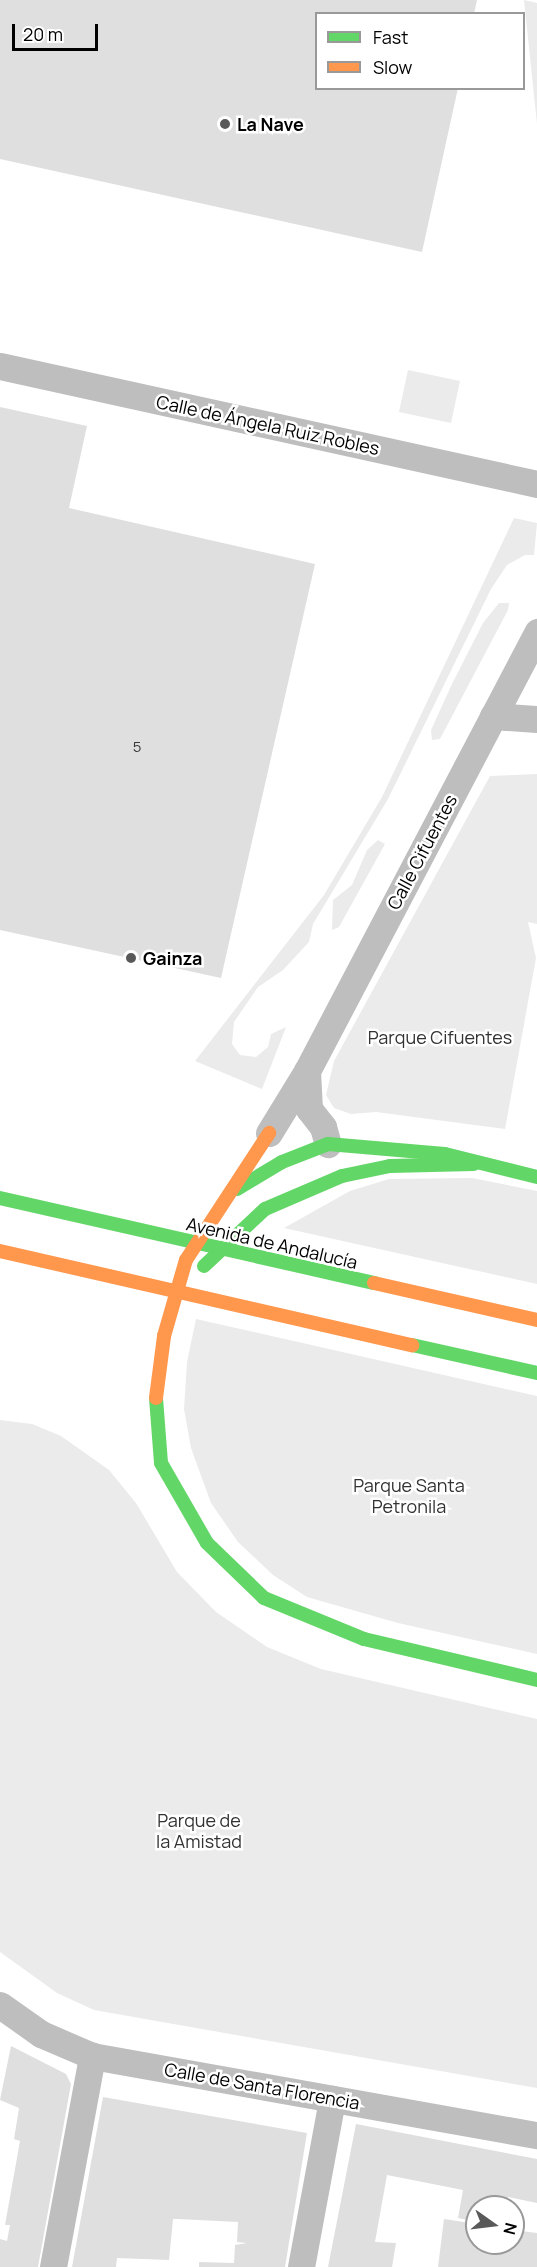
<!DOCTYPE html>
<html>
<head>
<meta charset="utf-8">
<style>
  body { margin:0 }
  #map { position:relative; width:537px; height:2267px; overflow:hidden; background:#fff; font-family:Manrope,sans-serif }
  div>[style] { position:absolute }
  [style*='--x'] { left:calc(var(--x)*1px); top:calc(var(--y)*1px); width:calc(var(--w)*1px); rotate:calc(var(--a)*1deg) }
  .green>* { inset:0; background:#ebebeb }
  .building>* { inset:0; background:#dfdfdf }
  .street>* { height:27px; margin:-13.5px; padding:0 13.5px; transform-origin:13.5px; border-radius:13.5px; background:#bebebe }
  .fast>* { height:14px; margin:-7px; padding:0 7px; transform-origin:7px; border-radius:7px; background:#63d668 }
  .slow>* { height:14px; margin:-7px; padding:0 7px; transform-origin:7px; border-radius:7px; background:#ff974d }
  .dots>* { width:16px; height:16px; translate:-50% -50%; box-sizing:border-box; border:3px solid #fff; border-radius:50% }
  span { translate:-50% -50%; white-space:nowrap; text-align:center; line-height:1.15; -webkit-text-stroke:5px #fff; paint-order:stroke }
  .number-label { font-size:15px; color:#383838 }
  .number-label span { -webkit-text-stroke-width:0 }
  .poi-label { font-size:18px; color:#000; font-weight:700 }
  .left { translate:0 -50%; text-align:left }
  .street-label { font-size:18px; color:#000 }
  .park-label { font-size:18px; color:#323232 }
  .legend { position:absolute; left:315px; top:12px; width:210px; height:78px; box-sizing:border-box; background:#fff; border:2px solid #999; margin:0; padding:8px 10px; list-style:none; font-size:18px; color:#000 }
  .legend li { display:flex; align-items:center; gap:12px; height:30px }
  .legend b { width:30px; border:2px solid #999 }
  .north { position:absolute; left:465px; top:2195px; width:60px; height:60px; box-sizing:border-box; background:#fff; border:2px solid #999; border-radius:50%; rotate:104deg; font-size:16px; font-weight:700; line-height:24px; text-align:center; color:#000 }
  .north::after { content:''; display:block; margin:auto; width:21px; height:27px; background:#595959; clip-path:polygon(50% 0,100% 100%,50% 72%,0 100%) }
  .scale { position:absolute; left:12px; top:24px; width:86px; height:27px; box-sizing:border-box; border:3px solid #000; border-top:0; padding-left:8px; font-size:18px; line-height:21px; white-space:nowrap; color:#000; -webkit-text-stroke:4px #fff; paint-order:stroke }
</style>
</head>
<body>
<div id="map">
  <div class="green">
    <div style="clip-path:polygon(524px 0,537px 3px,537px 124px)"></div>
    <div style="clip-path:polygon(408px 370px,460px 381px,451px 423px,399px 412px)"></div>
    <div style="clip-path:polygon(514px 518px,537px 523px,534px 555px,525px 555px,507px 565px,491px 589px,388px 799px,313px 924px,309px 942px,283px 970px,258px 987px,234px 1022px,232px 1044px,240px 1055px,256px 1057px,268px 1047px,271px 1034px,286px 1027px,262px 1089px,195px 1061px,324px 895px,382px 797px)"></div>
    <div style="clip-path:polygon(499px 603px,509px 603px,508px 610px,440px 739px,432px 740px,431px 730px,452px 684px,483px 623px)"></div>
    <div style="clip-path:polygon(537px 774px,537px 924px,528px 922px,536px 958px,505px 1129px,376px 1112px,351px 1114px,334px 1108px,326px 1095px,334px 1061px,490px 776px)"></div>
    <div style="clip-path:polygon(378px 840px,385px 844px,339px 927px,332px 930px,333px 900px,352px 885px,367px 850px)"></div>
    <div style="clip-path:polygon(472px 1178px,537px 1191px,537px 1284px,284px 1228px,350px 1191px,389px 1179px)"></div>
    <div style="clip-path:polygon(196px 1319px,537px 1396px,537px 1654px,398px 1623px,307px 1597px,273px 1575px,238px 1542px,211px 1503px,191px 1448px,184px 1409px,187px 1362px)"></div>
    <div style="clip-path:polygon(0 1420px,32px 1424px,61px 1436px,109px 1470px,136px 1503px,177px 1572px,216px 1612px,267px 1647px,321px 1669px,537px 1719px,537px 2088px,94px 2010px,57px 1993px,0 1952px)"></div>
  </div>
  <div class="building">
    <div style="clip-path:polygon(0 0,477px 0,474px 14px,316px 14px,316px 88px,458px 88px,422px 252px,0 159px)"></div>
    <div style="clip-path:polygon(0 407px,87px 426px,69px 508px,315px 564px,221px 978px,0 930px)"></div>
    <div style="clip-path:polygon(11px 2046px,66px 2074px,71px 2084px,38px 2267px,0 2267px,0 2239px,7px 2241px,10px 2225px,5px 2225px,20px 2141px,14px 2139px,19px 2108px,0 2100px)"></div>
    <div style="clip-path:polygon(103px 2097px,307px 2133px,285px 2267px,199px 2267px,199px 2262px,234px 2263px,235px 2245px,247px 2243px,237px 2242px,238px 2222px,178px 2219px,173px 2219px,169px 2260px,117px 2258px,116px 2267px,72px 2267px)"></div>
    <div style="clip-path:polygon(356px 2124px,537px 2159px,537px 2203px,508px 2197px,506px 2207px,477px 2207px,477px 2222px,458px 2218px,463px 2190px,387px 2175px,375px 2242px,396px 2243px,392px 2267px,328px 2267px)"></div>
    <div style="clip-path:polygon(444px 2219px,477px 2224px,477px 2243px,513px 2243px,513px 2230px,537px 2233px,537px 2267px,438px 2267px)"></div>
  </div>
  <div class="street">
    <div style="--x:0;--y:366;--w:550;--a:12.39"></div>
    <div style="--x:493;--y:716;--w:44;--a:3.9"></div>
    <div style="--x:307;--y:1071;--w:38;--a:87"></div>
    <div style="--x:309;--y:1109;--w:23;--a:52"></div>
    <div style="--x:323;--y:1127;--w:18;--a:74"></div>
    <div style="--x:269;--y:1133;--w:73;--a:-58.5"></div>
    <div style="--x:307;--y:1071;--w:496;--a:-62.3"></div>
    <div style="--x:0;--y:2005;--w:50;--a:35.3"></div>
    <div style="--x:41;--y:2034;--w:56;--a:23.3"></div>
    <div style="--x:92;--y:2056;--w:452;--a:10.1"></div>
    <div style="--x:53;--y:2267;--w:215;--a:-79.5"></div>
    <div style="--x:301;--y:2267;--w:171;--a:-79.5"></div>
  </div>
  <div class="fast">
    <div style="--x:237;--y:1189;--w:52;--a:-31"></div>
    <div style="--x:282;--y:1162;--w:49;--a:-21.4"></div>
    <div style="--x:328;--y:1144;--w:117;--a:4.9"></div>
    <div style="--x:445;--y:1154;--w:95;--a:14"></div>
    <div style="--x:0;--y:1198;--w:384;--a:12.8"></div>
    <div style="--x:204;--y:1266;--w:83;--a:-43.1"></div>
    <div style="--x:265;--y:1209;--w:84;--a:-23.2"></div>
    <div style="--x:342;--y:1176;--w:49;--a:-11.8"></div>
    <div style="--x:390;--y:1166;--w:84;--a:-1.4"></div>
    <div style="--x:412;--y:1345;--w:128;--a:12.6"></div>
    <div style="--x:156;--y:1398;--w:65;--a:85.6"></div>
    <div style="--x:161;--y:1463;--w:92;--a:60.1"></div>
    <div style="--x:207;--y:1543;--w:79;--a:44"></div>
    <div style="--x:264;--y:1598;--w:108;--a:22.3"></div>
    <div style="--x:364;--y:1639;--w:178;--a:13.3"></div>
  </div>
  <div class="slow">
    <div style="--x:0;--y:1251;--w:423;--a:12.9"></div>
    <div style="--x:374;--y:1283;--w:167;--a:12.8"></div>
    <div style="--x:156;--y:1398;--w:63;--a:-82.6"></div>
    <div style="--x:164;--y:1336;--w:79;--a:-73.9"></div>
    <div style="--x:186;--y:1260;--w:152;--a:-56.8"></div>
  </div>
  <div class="dots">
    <div style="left:225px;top:124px;background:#595959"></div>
    <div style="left:131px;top:958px;background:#595959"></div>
  </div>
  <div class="number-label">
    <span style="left:137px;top:747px">5</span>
  </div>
  <div class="poi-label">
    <span class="left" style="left:237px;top:124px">La Nave</span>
    <span class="left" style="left:143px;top:958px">Gainza</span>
  </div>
  <div class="street-label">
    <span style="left:268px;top:425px;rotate:12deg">Calle de Ángela Ruiz Robles</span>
    <span style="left:422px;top:852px;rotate:-62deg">Calle Cifuentes</span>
    <span style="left:272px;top:1243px;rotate:13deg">Avenida de Andalucía</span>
    <span style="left:262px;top:2086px;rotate:10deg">Calle de Santa Florencia</span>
  </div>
  <div class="park-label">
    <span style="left:440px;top:1037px">Parque Cifuentes</span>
    <span style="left:409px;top:1496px">Parque Santa<br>Petronila</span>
    <span style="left:199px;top:1831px">Parque de<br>la Amistad</span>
  </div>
  <ul class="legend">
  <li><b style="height:8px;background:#63d668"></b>Fast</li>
  <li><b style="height:8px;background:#ff974d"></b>Slow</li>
  </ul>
  <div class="north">N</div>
  <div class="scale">20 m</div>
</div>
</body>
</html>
